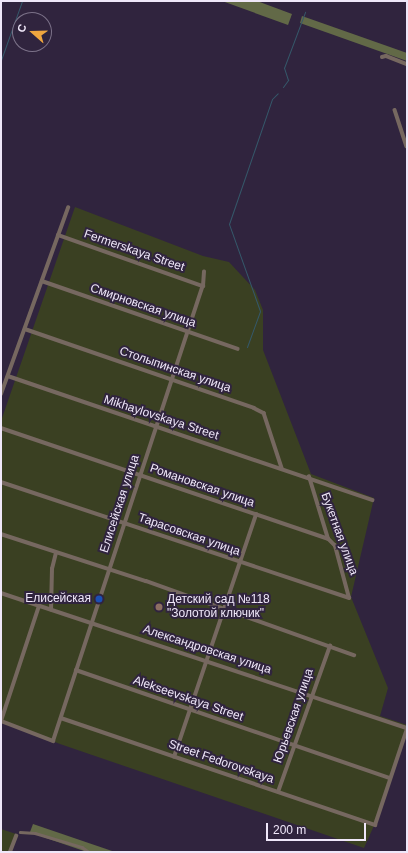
<!DOCTYPE html>
<html>
<head>
<meta charset="utf-8">
<style>
  body { margin:0 }
  #map { position:relative; width:408px; height:853px; overflow:hidden; background:#30243e; font-family:Arial,sans-serif }
  div>[style] { position:absolute }
  [style*='--x'] { left:calc(var(--x)*1px); top:calc(var(--y)*1px); width:calc(var(--w)*1px); rotate:calc(var(--a)*1deg) }
  .green>* { inset:0; background:#3a4022 }
  .forest>* { inset:0; background:#626947 }
  .stream>* { height:1px; margin:-0.5px; padding:0 0.5px; transform-origin:0.5px; border-radius:0.5px; background:#35586a }
  .pedestrian>* { height:2.5px; margin:-1.25px; padding:0 1.25px; transform-origin:1.25px; border-radius:1.25px; background:#766860 }
  .minor>* { height:3.5px; margin:-1.75px; padding:0 1.75px; transform-origin:1.75px; border-radius:1.75px; background:#766860 }
  .dots>* { width:11px; height:11px; translate:-50% -50%; box-sizing:border-box; border:2px solid #30243e; border-radius:50% }
  span { translate:-50% -50%; white-space:nowrap; text-align:center; line-height:1.15; -webkit-text-stroke:4px #30243e; paint-order:stroke }
  .street-label { font-size:12px; color:#efe7f9 }
  .poi-label { font-size:12px; color:#efe7f9 }
  .right { translate:-100% -50%; text-align:right }
  .left { translate:0 -50%; text-align:left }
  .frame { position:absolute; inset:0; border:2px solid #efe7f9; pointer-events:none }
  .north { position:absolute; left:12px; top:12px; width:40px; height:40px; box-sizing:border-box; background:#30243e; border:1px solid #7c7289; border-radius:50%; rotate:290deg; font-size:11px; font-weight:700; line-height:16px; text-align:center; color:#efe7f9 }
  .north::after { content:''; display:block; margin:auto; width:14px; height:18px; background:#f0a63f; clip-path:polygon(50% 0,100% 100%,50% 72%,0 100%) }
  .scale { position:absolute; left:266px; top:823px; width:100px; height:18px; box-sizing:border-box; border:2px solid #efe7f9; border-top:0; padding-left:5px; font-size:12px; line-height:14px; white-space:nowrap; color:#efe7f9; -webkit-text-stroke:3px #30243e; paint-order:stroke }
</style>
</head>
<body>
<div id="map">
  <div class="green">
    <div style="clip-path:polygon(75px 207px,203px 256px,229px 262px,255px 290px,263px 310px,263px 350px,311px 474px,374px 498px,351px 597px,388px 688px,380px 716px,407px 725px,407px 732px,376px 821px,364px 848px,60px 744px,1px 721px,1px 421px)"></div>
    <div style="clip-path:polygon(1px 829px,16px 834px,9px 852px,1px 852px)"></div>
  </div>
  <div class="forest">
    <div style="clip-path:polygon(222px 1px,257px 1px,292px 14px,288px 25px)"></div>
    <div style="clip-path:polygon(302px 16px,407px 53px,407px 61px,300px 23px)"></div>
    <div style="clip-path:polygon(33px 824px,115px 852px,87px 852px,46px 838px,30px 832px)"></div>
  </div>
  <div class="stream">
    <div style="--x:1;--y:60;--w:63;--a:-70.4"></div>
    <div style="--x:283;--y:87;--w:9;--a:-54"></div>
    <div style="--x:288;--y:80;--w:13;--a:-108"></div>
    <div style="--x:284;--y:68;--w:60;--a:-69.4"></div>
    <div style="--x:247;--y:347;--w:38;--a:-70"></div>
    <div style="--x:260;--y:311;--w:92;--a:-109.6"></div>
    <div style="--x:229;--y:224;--w:132;--a:-71"></div>
    <div style="--x:272;--y:99;--w:8;--a:-45"></div>
  </div>
  <div class="pedestrian">
    <div style="--x:20;--y:832;--w:15;--a:4"></div>
    <div style="--x:35;--y:833;--w:49;--a:16.6"></div>
    <div style="--x:82;--y:847;--w:9;--a:36"></div>
  </div>
  <div class="minor">
    <div style="--x:382;--y:57;--w:4;--a:-14"></div>
    <div style="--x:386;--y:56;--w:22;--a:21"></div>
    <div style="--x:395;--y:110;--w:38;--a:72"></div>
    <div style="--x:58;--y:235;--w:154;--a:19.4"></div>
    <div style="--x:42;--y:281;--w:207;--a:19.1"></div>
    <div style="--x:25;--y:329;--w:242;--a:19"></div>
    <div style="--x:254;--y:408;--w:11;--a:27"></div>
    <div style="--x:264;--y:413;--w:58;--a:71.9"></div>
    <div style="--x:8;--y:376;--w:385;--a:18.8"></div>
    <div style="--x:1;--y:394;--w:198;--a:-70.2"></div>
    <div style="--x:1;--y:428;--w:345;--a:18.7"></div>
    <div style="--x:1;--y:482;--w:367;--a:18.4"></div>
    <div style="--x:349;--y:598;--w:54;--a:-105.1"></div>
    <div style="--x:335;--y:546;--w:10;--a:-135"></div>
    <div style="--x:328;--y:539;--w:65;--a:-107"></div>
    <div style="--x:1;--y:534;--w:152;--a:18"></div>
    <div style="--x:146;--y:581;--w:221;--a:19.6"></div>
    <div style="--x:1;--y:593;--w:428;--a:18.4"></div>
    <div style="--x:51;--y:610;--w:41;--a:-88.6"></div>
    <div style="--x:52;--y:569;--w:16;--a:-76"></div>
    <div style="--x:76;--y:670;--w:331;--a:19"></div>
    <div style="--x:61;--y:718;--w:332;--a:18.8"></div>
    <div style="--x:375;--y:825;--w:101;--a:-71.6"></div>
    <div style="--x:1;--y:721;--w:56;--a:21"></div>
    <div style="--x:53;--y:741;--w:479;--a:-71.8"></div>
    <div style="--x:203;--y:286;--w:14;--a:-86"></div>
    <div style="--x:1;--y:721;--w:121;--a:-71.7"></div>
    <div style="--x:174;--y:757;--w:256;--a:-71.3"></div>
    <div style="--x:278;--y:792;--w:155;--a:-70.4"></div>
    <div style="--x:10;--y:852;--w:17;--a:-69"></div>
  </div>
  <div class="dots">
    <div style="left:99px;top:599px;background:#1a4fb4"></div>
    <div style="left:159px;top:607px;background:#8d6e63"></div>
  </div>
  <div class="street-label">
    <span style="left:134px;top:251px;rotate:19deg">Fermerskaya Street</span>
    <span style="left:143px;top:306px;rotate:19deg">Смирновская улица</span>
    <span style="left:175px;top:370px;rotate:19deg">Столыпинская улица</span>
    <span style="left:161px;top:418px;rotate:18deg">Mikhaylovskaya Street</span>
    <span style="left:202px;top:486px;rotate:19deg">Романовская улица</span>
    <span style="left:120px;top:504px;rotate:-72deg">Елисейская улица</span>
    <span style="left:339px;top:534px;rotate:70deg">Букетная улица</span>
    <span style="left:189px;top:535px;rotate:19deg">Тарасовская улица</span>
    <span style="left:207px;top:650px;rotate:18deg">Александровская улица</span>
    <span style="left:188px;top:699px;rotate:19deg">Alekseevskaya Street</span>
    <span style="left:294px;top:716px;rotate:-71deg">Юрьевская улица</span>
    <span style="left:221px;top:762px;rotate:19deg">Street Fedorovskaya</span>
  </div>
  <div class="poi-label">
    <span class="right" style="left:91px;top:599px">Елисейская</span>
    <span class="left" style="left:167px;top:607px">Детский сад №118<br>"Золотой ключик"</span>
  </div>
  <div class="frame"></div>
  <div class="north">С</div>
  <div class="scale">200 m</div>
</div>
</body>
</html>
